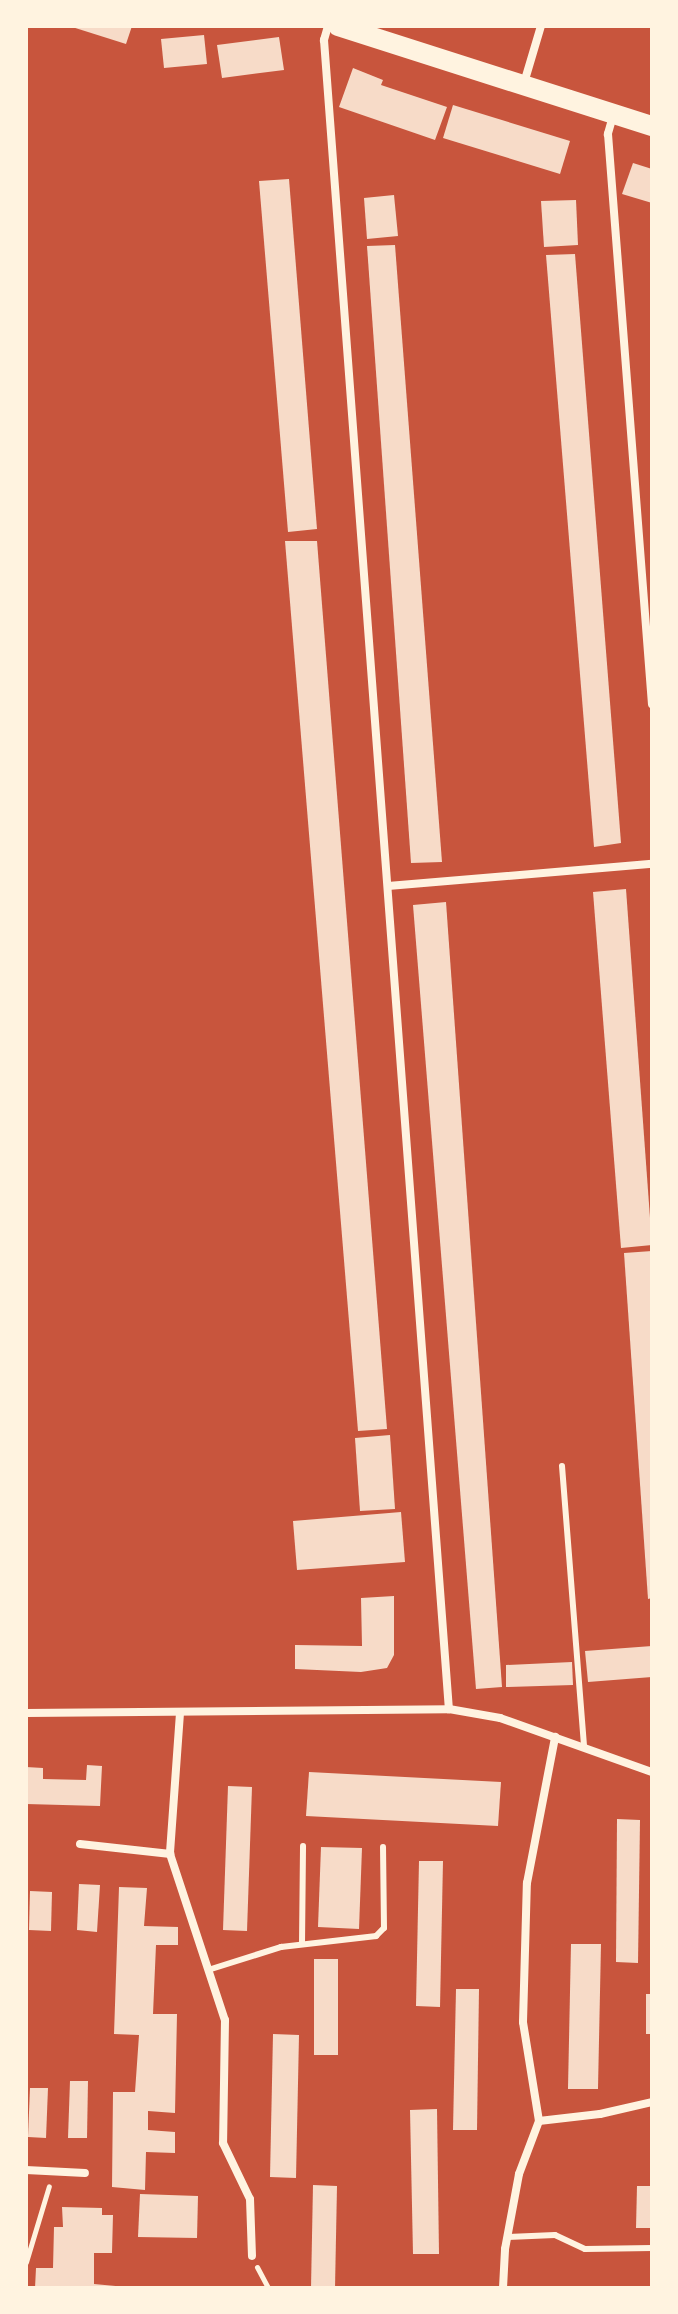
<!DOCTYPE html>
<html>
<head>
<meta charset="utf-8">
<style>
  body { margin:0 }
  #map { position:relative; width:678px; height:2314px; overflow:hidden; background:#c8553d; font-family:Commissioner,sans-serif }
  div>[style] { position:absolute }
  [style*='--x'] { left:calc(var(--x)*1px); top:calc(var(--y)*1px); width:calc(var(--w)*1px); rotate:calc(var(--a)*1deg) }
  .building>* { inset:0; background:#f7dbc8 }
  .path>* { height:5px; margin:-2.5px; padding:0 2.5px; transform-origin:2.5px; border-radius:2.5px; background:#fff3e0 }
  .service>* { height:6px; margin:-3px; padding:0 3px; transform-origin:3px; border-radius:3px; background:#fff3e0 }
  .minor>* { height:8px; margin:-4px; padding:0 4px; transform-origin:4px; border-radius:4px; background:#fff3e0 }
  .primary>* { height:20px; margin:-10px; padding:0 10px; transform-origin:10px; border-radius:10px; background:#fff3e0 }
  span { translate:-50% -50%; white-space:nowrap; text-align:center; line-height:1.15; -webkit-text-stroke:8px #fff3e0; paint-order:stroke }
  .frame { position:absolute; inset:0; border:28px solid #fff3e0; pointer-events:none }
</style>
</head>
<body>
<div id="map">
  <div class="building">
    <div style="clip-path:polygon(69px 26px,132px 26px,126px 44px)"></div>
    <div style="clip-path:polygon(204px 35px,207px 64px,164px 68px,161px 39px)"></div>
    <div style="clip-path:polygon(279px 37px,284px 70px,222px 78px,217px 45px)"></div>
    <div style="clip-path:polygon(353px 68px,383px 80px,381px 85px,447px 107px,435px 140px,339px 107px)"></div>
    <div style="clip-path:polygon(453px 105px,570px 141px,560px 174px,443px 138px)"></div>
    <div style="clip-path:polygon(633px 163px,652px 169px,652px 203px,622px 194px)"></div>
    <div style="clip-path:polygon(289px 179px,317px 529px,288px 532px,259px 181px)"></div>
    <div style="clip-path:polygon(394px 195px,398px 236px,367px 239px,364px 198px)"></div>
    <div style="clip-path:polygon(576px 200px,578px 245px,544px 247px,541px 201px)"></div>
    <div style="clip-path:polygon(395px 245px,442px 862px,411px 863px,367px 246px)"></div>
    <div style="clip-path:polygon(575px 254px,621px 843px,594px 847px,546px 255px)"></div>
    <div style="clip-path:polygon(285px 541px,317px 541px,387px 1429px,358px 1431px)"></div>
    <div style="clip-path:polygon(626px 889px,652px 1245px,621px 1248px,593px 892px)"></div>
    <div style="clip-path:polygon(446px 902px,502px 1687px,476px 1689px,413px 905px)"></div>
    <div style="clip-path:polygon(652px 1251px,652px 1598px,648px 1599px,624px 1253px)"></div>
    <div style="clip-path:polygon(390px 1435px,395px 1509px,360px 1511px,355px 1438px)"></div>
    <div style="clip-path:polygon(401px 1512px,405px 1562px,297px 1570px,293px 1521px)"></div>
    <div style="clip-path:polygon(394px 1596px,394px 1655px,387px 1668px,361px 1672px,295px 1669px,295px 1645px,362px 1646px,361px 1598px)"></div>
    <div style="clip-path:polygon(652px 1646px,652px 1677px,588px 1682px,585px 1651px)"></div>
    <div style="clip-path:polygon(572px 1662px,573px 1685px,506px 1687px,506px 1665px)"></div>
    <div style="clip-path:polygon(87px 1765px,102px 1766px,100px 1806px,26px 1804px,26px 1767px,43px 1768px,43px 1779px,86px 1780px)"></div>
    <div style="clip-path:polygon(309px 1772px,501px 1782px,498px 1826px,306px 1816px)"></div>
    <div style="clip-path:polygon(228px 1786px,252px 1787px,247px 1931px,223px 1930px)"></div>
    <div style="clip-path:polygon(617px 1819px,640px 1820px,638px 1963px,616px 1962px)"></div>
    <div style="clip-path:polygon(321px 1847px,362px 1848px,359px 1929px,318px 1927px)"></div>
    <div style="clip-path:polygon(419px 1861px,443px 1861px,440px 2007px,416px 2006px)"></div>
    <div style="clip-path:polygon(79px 1884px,100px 1885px,97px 1932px,77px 1930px)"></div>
    <div style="clip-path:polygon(119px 1887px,147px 1888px,144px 1926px,178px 1927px,178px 1945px,156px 1945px,153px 2014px,177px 2014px,175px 2113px,148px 2111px,148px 2130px,175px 2132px,175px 2153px,146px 2152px,145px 2190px,112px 2187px,113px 2092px,135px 2092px,139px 2035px,114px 2034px)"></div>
    <div style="clip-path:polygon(30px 1891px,52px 1892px,51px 1931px,29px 1930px)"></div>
    <div style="clip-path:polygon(571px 1944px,601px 1944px,598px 2089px,568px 2089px)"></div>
    <div style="clip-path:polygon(314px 1959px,338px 1959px,338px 2055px,314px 2055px)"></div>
    <div style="clip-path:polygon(456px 1989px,479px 1989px,477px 2130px,453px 2130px)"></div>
    <div style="clip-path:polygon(646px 1994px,652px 1994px,652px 2034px,646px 2034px)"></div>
    <div style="clip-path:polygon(273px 2034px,299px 2035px,296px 2178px,270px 2177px)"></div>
    <div style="clip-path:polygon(70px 2081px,88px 2081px,87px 2138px,68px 2138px)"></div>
    <div style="clip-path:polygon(30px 2088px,48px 2088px,46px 2138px,28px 2137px)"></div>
    <div style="clip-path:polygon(437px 2109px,439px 2254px,413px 2254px,410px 2110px)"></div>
    <div style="clip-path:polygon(313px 2185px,337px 2186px,335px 2288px,311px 2288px)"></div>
    <div style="clip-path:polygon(637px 2186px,652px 2186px,652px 2228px,636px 2228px)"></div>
    <div style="clip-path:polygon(140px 2194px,198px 2196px,197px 2238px,138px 2237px)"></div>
    <div style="clip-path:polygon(62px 2207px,102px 2208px,102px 2215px,113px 2215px,112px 2253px,94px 2253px,94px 2284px,137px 2288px,35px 2288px,36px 2268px,53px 2268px,54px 2227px,63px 2227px)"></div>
  </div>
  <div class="path">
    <div style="--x:26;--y:2262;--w:79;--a:-73.2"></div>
    <div style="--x:257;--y:2267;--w:24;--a:62"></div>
  </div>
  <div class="service">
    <div style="--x:562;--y:1466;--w:282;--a:85.5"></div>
    <div style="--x:302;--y:1944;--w:98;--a:-89.4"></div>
    <div style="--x:208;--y:1970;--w:77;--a:-17.5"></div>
    <div style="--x:281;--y:1947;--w:96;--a:-6.6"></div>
    <div style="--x:376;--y:1936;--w:11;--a:-45"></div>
    <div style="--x:384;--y:1928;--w:81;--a:-90.7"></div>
    <div style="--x:507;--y:2237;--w:48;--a:-2.4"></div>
    <div style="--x:555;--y:2235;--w:33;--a:25"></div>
    <div style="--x:585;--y:2249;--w:67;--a:-0.9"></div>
  </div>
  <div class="minor">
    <div style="--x:328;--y:26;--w:15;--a:106"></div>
    <div style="--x:324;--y:40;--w:1674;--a:85.72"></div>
    <div style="--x:524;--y:83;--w:59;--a:-73.4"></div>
    <div style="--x:613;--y:116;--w:19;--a:106"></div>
    <div style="--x:608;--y:134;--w:572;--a:85.59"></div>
    <div style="--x:388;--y:886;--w:265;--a:-4.8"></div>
    <div style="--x:26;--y:1713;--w:423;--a:-0.5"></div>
    <div style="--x:449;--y:1709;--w:52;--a:10"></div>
    <div style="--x:500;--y:1718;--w:161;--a:19.6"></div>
    <div style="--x:180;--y:1713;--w:141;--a:94.1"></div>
    <div style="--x:170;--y:1854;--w:175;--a:71.7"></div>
    <div style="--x:225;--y:2020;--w:123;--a:90.9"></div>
    <div style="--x:223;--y:2143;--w:62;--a:64.3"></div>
    <div style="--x:250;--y:2199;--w:57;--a:88"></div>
    <div style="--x:80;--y:1844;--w:91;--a:6.3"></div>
    <div style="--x:539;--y:2121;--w:61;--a:-6.5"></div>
    <div style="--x:600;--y:2114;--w:53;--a:-13"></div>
    <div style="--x:26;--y:2170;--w:59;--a:2.9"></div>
    <div style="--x:503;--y:2288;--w:39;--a:-87"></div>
    <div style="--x:505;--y:2249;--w:76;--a:-79.4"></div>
    <div style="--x:519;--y:2174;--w:57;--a:-69.3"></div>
    <div style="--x:539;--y:2121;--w:100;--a:-99.2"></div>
    <div style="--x:523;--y:2022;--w:139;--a:-88.4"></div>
    <div style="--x:527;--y:1883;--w:149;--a:-79.1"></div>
  </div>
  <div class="primary">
    <div style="--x:338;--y:26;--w:330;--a:17.7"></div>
  </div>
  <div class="frame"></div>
</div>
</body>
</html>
